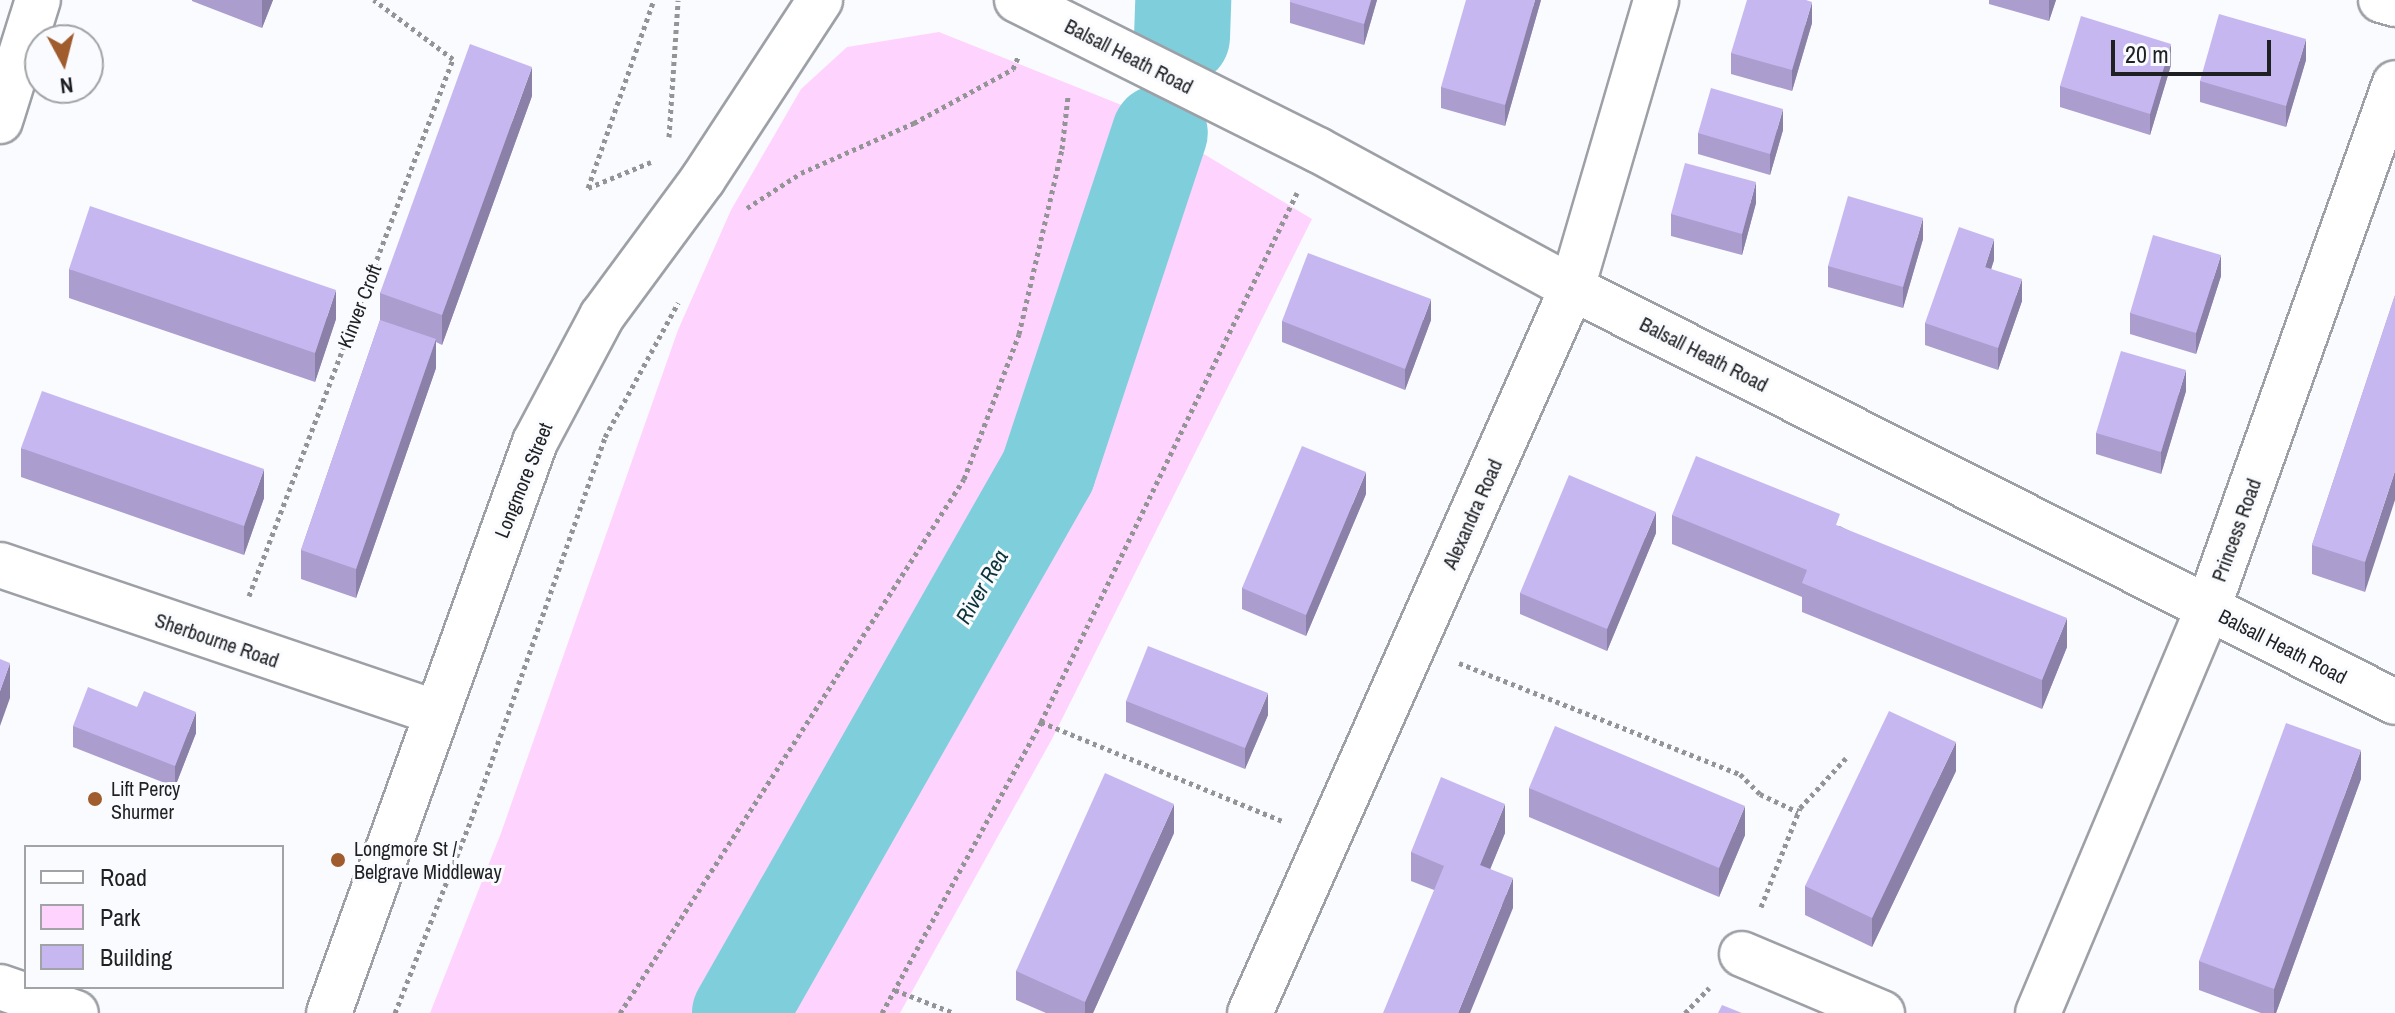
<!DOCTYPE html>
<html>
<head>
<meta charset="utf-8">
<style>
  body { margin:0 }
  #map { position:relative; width:2395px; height:1013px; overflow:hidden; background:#fafbfe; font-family:"Archivo Narrow",sans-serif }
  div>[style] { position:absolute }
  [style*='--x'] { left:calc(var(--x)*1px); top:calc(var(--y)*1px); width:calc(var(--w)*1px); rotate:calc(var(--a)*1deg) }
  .green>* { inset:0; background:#fed4fe }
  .river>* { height:96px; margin:-48px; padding:0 48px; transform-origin:48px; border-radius:48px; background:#7fcedc }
  .path>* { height:5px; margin-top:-2.5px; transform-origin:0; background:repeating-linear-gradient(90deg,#939496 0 4px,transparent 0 8px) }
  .roads { filter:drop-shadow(2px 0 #9da0a6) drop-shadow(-2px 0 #9da0a6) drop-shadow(0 2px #9da0a6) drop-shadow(0 -2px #9da0a6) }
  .minor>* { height:44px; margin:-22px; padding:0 22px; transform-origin:22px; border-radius:22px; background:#fff }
  .wall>* { inset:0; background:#ab9dce }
  .shaded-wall>* { inset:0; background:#8b80a8 }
  .building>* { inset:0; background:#c7b7f0 }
  .dots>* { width:22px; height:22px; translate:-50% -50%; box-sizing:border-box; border:4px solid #fafbfe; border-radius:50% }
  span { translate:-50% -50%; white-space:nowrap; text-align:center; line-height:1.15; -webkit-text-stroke:6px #fafbfe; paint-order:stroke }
  .street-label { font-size:20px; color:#1f2022 }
  .poi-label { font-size:20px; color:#1f2022 }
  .left { translate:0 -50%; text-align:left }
  .water-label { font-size:22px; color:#0c333a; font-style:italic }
  .legend { position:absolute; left:24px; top:845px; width:260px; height:144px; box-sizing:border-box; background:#fafbfe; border:2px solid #a2a3a6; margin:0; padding:10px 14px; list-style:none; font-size:24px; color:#1f2022 }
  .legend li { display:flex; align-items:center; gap:16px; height:40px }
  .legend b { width:40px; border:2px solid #a2a3a6 }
  .north { position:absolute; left:24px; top:24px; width:80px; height:80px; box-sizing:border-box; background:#fafbfe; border:2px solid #a2a3a6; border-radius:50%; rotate:173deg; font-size:22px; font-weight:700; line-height:32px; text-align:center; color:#1f2022 }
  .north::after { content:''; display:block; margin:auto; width:28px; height:36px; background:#a05c2d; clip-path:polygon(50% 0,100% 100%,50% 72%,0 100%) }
  .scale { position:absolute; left:2111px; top:40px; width:160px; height:36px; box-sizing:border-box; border:4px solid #1f2022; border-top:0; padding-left:10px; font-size:24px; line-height:28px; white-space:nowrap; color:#1f2022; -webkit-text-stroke:6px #fafbfe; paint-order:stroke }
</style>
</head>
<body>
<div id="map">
  <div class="green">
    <div style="clip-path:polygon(939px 32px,1124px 106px,1312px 219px,1052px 739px,900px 1013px,430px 1013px,501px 833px,678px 330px,731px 210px,801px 89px,847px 47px)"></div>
  </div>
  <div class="river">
    <div style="--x:1182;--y:37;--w:37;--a:-88"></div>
    <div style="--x:740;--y:1013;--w:623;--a:-60.39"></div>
    <div style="--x:1048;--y:471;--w:356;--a:-71.7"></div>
  </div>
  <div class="path">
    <div style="--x:669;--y:137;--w:137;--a:-86.2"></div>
    <div style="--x:651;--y:162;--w:68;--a:157.6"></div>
    <div style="--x:588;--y:188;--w:199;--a:-70.7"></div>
    <div style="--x:747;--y:208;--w:64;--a:-32.9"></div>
    <div style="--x:801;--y:173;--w:124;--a:-23.9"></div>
    <div style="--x:914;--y:123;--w:113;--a:-28.6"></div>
    <div style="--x:1013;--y:69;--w:13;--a:-67"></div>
    <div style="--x:249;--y:596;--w:574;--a:-69.2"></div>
    <div style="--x:453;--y:59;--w:99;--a:-143.2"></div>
    <div style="--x:1459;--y:663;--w:302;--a:21.6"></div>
    <div style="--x:1740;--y:774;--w:28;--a:45"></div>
    <div style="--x:1760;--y:794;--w:42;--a:25.3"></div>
    <div style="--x:1041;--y:722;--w:261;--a:22.3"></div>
    <div style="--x:1761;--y:907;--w:106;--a:-68.5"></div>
    <div style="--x:1800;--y:808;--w:68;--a:-47.4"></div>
    <div style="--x:895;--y:990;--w:63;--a:21.3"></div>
    <div style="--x:395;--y:1013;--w:207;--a:-68.5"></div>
    <div style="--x:471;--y:820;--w:406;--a:-70.7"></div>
    <div style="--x:605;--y:437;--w:153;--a:-61.4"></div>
    <div style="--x:620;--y:1013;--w:635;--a:-57.21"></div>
    <div style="--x:964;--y:479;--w:155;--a:-69.2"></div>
    <div style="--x:1019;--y:334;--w:190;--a:-76.9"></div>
    <div style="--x:1062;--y:149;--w:53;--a:-83.5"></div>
    <div style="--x:882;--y:1013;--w:332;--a:-61.3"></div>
    <div style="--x:1041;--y:722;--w:588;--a:-64.18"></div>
    <div style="--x:1685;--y:1013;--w:35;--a:-46"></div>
  </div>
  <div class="roads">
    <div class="minor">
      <div style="--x:1017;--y:0;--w:336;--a:26.5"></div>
      <div style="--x:1318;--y:150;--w:289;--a:28.5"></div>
      <div style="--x:1572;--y:288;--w:921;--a:26.7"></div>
      <div style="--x:2381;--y:0;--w:15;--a:16"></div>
      <div style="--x:0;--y:121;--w:127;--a:-72.6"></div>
      <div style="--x:0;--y:565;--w:459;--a:18.7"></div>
      <div style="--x:1742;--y:954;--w:152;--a:22.9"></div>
      <div style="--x:0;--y:987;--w:80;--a:18.9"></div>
      <div style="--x:329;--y:1013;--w:607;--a:-70.16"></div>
      <div style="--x:535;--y:442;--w:143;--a:-62"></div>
      <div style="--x:602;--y:316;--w:170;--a:-53.6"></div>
      <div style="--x:703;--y:179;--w:214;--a:-56.8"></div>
      <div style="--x:1250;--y:1013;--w:793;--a:-66.05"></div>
      <div style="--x:1572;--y:288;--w:300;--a:-73.7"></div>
      <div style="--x:2038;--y:1013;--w:439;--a:-67.2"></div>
      <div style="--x:2208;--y:608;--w:557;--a:-70.39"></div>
    </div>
  </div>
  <div class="wall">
    <div style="clip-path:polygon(192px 0,273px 0,262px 28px,192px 1px)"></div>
    <div style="clip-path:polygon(1290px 0,1377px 0,1364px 45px,1290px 23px)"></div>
    <div style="clip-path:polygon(1541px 0,1505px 126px,1441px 108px,1441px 87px)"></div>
    <div style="clip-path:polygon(1989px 0,2056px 0,2049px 21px,1989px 4px)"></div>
    <div style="clip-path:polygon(1812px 23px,1792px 91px,1731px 74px,1731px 53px)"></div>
    <div style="clip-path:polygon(2306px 60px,2286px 127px,2200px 102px,2200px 81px)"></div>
    <div style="clip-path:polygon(2171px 65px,2150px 135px,2060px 107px,2060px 86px)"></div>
    <div style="clip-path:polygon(532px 96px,442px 345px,436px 342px,436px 368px,356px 598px,301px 579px,301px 550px,380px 320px,380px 293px)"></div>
    <div style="clip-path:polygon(1783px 130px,1770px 175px,1698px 154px,1698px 133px)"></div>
    <div style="clip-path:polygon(1756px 203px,1742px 255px,1671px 236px,1671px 214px)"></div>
    <div style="clip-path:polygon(1923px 239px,1903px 308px,1828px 287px,1828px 266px)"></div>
    <div style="clip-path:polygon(1994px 260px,1991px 269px,2022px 301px,1998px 370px,1925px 345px,1925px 323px)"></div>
    <div style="clip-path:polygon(69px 269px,336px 319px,315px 382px,69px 298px)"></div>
    <div style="clip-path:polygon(2221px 276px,2196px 354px,2130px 334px,2130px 313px)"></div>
    <div style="clip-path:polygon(2395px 295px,2365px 592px,2312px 574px,2312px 545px)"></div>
    <div style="clip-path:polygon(1431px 320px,1405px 390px,1282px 342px,1282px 321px)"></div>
    <div style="clip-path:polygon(2186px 391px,2161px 474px,2096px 454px,2096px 433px)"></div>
    <div style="clip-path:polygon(21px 448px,264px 498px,244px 555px,21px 477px)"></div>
    <div style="clip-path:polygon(1366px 494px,1306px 636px,1242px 609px,1242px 588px)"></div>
    <div style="clip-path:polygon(1672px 515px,1840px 526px,2067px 647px,2042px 709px,1802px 612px,1802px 597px,1672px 544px)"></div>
    <div style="clip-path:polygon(1656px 533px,1607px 651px,1520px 614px,1520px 593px)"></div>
    <div style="clip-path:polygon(1126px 701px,1268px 715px,1245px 769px,1126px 722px)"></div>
    <div style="clip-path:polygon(73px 726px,196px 733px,175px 787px,73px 747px)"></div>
    <div style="clip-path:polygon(1956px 771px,1872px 947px,1805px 915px,1805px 886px)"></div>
    <div style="clip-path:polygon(2361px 779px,2276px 1013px,2261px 1013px,2199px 990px,2199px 961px)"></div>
    <div style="clip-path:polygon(1529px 788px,1745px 835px,1719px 897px,1529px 817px)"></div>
    <div style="clip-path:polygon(1174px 833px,1093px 1013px,1046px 1013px,1016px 1000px,1016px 971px)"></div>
    <div style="clip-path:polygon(1505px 833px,1490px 869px,1513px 908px,1434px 890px,1411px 881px,1411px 852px)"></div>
  </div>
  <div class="shaded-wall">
    <div style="clip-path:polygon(262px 0,273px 0,262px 28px)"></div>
    <div style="clip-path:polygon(1371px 0,1377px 0,1364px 45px,1364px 24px)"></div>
    <div style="clip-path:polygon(1535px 0,1541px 0,1505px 126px,1505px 105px)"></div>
    <div style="clip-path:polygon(2049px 0,2056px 0,2049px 21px)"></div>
    <div style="clip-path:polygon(1812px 2px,1812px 23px,1792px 91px,1792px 70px)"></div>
    <div style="clip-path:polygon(2306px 39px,2306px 60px,2286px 127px,2286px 106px)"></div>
    <div style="clip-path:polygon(2171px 44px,2171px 65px,2150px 135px,2150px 114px)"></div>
    <div style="clip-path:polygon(532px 67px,532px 96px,442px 345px,442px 315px)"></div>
    <div style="clip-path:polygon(1783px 109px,1783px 130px,1770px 175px,1770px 154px)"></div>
    <div style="clip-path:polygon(1756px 182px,1756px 203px,1742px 255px,1742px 234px)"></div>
    <div style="clip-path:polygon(1923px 218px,1923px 239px,1903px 308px,1903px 287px)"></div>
    <div style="clip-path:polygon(1994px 239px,1994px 260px,1985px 288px,1985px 267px)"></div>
    <div style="clip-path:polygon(2221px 255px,2221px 276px,2196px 354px,2196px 333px)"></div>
    <div style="clip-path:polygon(2022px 279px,2022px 301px,1998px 370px,1998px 348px)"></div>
    <div style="clip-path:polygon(336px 290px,336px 319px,315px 382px,315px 353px)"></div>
    <div style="clip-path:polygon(1431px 299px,1431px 320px,1405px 390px,1405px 369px)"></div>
    <div style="clip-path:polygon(436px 339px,436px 368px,356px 598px,356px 569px)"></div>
    <div style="clip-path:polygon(2186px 370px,2186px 391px,2161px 474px,2161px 452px)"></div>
    <div style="clip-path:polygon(264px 469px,264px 498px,244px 555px,244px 526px)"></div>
    <div style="clip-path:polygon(2395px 471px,2395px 500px,2365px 592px,2365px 562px)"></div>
    <div style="clip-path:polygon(1366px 472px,1366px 494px,1306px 636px,1306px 615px)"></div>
    <div style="clip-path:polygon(1656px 512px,1656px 533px,1607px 651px,1607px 629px)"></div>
    <div style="clip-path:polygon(2067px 618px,2067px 647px,2042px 709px,2042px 680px)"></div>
    <div style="clip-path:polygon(10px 663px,10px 698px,0 726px,0 691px)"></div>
    <div style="clip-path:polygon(1268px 693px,1268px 715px,1245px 769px,1245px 748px)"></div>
    <div style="clip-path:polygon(196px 712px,196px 733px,175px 787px,175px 766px)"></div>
    <div style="clip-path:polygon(1956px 742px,1956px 771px,1872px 947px,1872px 918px)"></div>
    <div style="clip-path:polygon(2361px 750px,2361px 779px,2276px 1013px,2274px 1013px,2274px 989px)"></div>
    <div style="clip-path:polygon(1174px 804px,1174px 833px,1093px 1013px,1085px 1013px,1085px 1002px)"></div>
    <div style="clip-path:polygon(1505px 804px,1505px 833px,1480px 894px,1480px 865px)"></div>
    <div style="clip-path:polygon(1745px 806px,1745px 835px,1719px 897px,1719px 868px)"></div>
    <div style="clip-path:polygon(1513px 878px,1513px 908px,1470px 1013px,1458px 1013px)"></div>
  </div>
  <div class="building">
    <div style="clip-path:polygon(1290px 0,1371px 0,1364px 24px,1290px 2px)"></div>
    <div style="clip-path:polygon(1466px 0,1535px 0,1505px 105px,1441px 87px)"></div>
    <div style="clip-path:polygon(1747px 0,1806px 0,1812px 2px,1792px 70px,1731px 53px)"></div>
    <div style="clip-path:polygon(2219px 14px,2306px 39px,2286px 106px,2200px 81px)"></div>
    <div style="clip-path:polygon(2081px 16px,2171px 44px,2150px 114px,2060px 86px)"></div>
    <div style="clip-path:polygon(470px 44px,532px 67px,442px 315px,380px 293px)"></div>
    <div style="clip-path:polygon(1711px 88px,1783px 109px,1770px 154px,1698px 133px)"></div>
    <div style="clip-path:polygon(1685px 163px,1756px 182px,1742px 234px,1671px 214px)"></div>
    <div style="clip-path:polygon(1848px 196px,1923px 218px,1903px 287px,1828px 266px)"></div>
    <div style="clip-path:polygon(90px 206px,336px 290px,315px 353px,69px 269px)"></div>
    <div style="clip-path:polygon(1959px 227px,1994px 239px,1985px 267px,2022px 279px,1998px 348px,1925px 323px)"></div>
    <div style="clip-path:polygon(2153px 235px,2221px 255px,2196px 333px,2130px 313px)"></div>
    <div style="clip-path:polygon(1308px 253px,1431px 299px,1405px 369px,1282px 321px)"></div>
    <div style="clip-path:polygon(2395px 295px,2395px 471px,2365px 562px,2312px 545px)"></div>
    <div style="clip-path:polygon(380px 320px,436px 339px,356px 569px,301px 550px)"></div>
    <div style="clip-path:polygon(2121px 351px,2186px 370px,2161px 452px,2096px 433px)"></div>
    <div style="clip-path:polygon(42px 391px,264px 469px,244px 526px,21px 448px)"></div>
    <div style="clip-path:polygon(1302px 446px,1366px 472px,1306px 615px,1242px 588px)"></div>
    <div style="clip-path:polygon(1696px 456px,1840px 514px,1836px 525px,2067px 618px,2042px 680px,1802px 583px,1807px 570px,1672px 515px)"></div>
    <div style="clip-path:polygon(1569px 475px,1656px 512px,1607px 629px,1520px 593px)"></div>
    <div style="clip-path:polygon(1148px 646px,1268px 693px,1245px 748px,1126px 701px)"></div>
    <div style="clip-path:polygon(0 659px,10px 663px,0 691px)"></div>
    <div style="clip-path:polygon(88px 687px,137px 707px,144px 691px,196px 712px,175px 766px,73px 726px)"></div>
    <div style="clip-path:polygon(1889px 711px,1956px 742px,1872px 918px,1805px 886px)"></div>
    <div style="clip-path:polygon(2286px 723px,2361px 750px,2274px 989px,2199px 961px)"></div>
    <div style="clip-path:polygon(1555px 726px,1745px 806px,1719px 868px,1529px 788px)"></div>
    <div style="clip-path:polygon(1105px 773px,1174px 804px,1085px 1002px,1016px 971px)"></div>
    <div style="clip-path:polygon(1441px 777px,1505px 804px,1480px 865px,1513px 878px,1458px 1013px,1383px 1013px,1444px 866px,1411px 852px)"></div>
    <div style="clip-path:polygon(1722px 1005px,1742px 1013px,1718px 1013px)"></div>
  </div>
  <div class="dots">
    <div style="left:95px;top:799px;background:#a05c2d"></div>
    <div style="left:338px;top:860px;background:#a05c2d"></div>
  </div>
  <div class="street-label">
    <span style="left:1129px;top:56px;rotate:27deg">Balsall Heath Road</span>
    <span style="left:359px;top:306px;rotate:-69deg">Kinver Croft</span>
    <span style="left:1704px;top:354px;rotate:27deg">Balsall Heath Road</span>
    <span style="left:523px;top:480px;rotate:-68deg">Longmore Street</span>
    <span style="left:1472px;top:514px;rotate:-66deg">Alexandra Road</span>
    <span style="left:2236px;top:530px;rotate:-70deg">Princess Road</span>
    <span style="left:217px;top:640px;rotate:19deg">Sherbourne Road</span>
    <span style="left:2283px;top:646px;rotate:27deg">Balsall Heath Road</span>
  </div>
  <div class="poi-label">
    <span class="left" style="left:111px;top:800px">Lift Percy<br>Shurmer</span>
    <span class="left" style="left:354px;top:860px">Longmore St /<br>Belgrave Middleway</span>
  </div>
  <div class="water-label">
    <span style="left:982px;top:587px;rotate:-60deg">River Rea</span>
  </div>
  <ul class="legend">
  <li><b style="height:10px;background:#fff"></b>Road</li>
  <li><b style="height:22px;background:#fed4fe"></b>Park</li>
  <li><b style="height:22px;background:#c7b7f0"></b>Building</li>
  </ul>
  <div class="north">N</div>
  <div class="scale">20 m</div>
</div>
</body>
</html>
